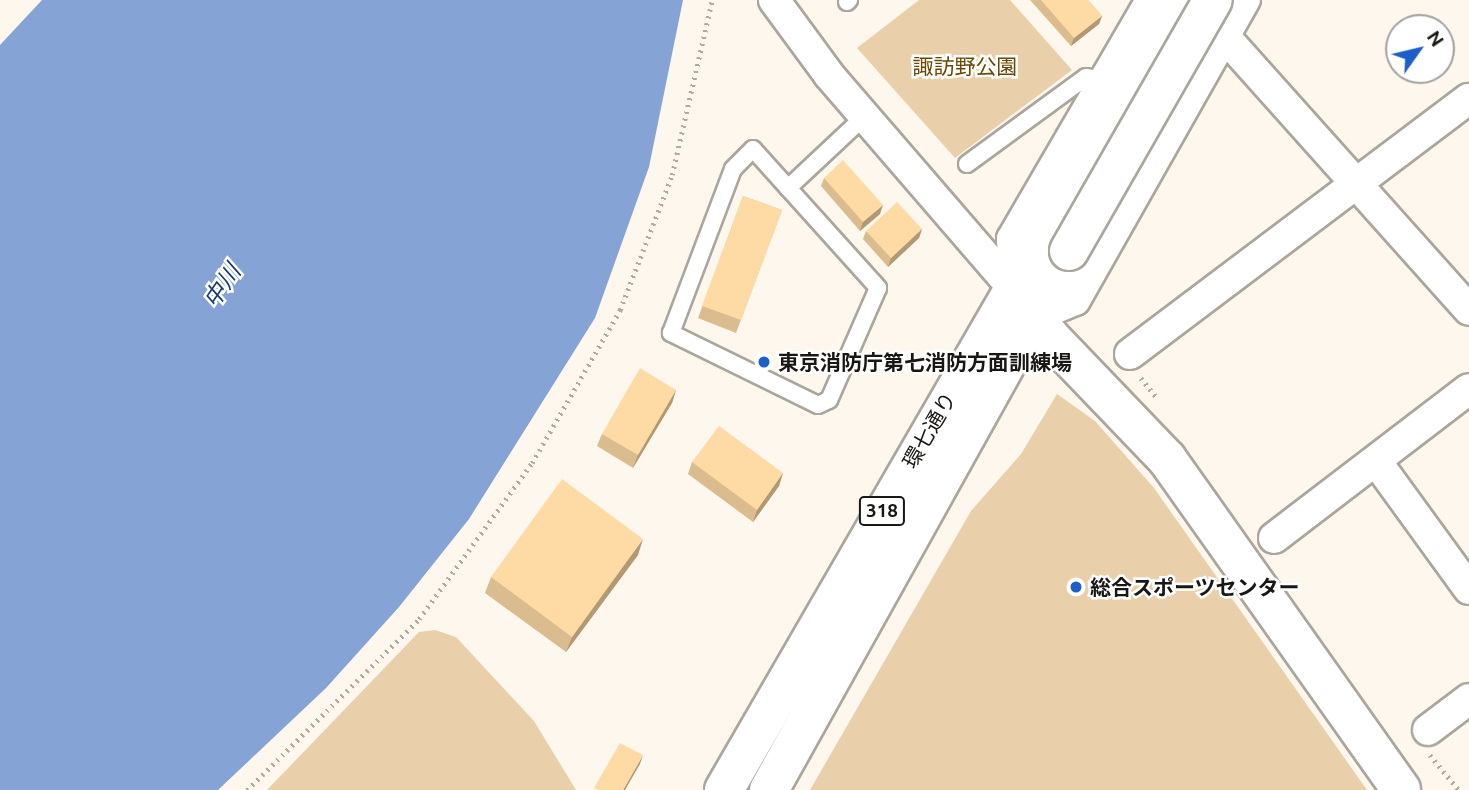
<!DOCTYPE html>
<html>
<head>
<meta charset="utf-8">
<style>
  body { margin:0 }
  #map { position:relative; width:1469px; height:790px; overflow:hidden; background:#fdf7ed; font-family:Ubuntu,"Noto Sans JP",sans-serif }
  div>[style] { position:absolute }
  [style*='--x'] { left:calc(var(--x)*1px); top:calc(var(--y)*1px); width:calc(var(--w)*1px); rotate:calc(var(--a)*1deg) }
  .green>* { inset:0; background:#e9d0ab }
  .water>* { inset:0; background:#86a3d5 }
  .path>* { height:4.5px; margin-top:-2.25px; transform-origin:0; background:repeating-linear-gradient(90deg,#afaaa2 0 2px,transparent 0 7px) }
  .roads { filter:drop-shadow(2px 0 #aba69d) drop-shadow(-2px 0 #aba69d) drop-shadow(0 2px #aba69d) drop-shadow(0 -2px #aba69d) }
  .service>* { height:16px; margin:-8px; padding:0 8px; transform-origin:8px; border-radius:8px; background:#fff }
  .minor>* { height:30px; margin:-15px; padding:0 15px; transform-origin:15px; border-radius:15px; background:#fff }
  .tertiary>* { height:38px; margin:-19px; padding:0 19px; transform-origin:19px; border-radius:19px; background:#fff }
  .primary>* { height:38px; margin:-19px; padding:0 19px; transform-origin:19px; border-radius:19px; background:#fff }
  .bridges { filter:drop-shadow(2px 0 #aba69d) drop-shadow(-2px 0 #aba69d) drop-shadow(0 2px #aba69d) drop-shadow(0 -2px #aba69d) }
  .primary-bridge>* { height:38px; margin:-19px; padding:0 19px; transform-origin:19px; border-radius:19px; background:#fff }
  .wall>* { inset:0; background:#dabc8e }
  .shaded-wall>* { inset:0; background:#b29974 }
  .building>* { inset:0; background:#fedba5 }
  .dots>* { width:19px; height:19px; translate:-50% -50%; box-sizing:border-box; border:4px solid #fff; border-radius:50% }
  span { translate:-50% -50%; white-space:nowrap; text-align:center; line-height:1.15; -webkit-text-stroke:5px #fff; paint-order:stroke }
  .shield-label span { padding:2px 5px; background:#fff; border:2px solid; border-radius:5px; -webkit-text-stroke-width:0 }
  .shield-label { font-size:19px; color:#191714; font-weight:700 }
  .park-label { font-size:21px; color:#6a4804 }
  .poi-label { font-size:21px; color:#191714; font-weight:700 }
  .left { translate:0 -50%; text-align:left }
  .street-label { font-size:21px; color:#191714 }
  .water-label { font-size:23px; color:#173a75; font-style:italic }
  .north { position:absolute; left:1385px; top:14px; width:70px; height:70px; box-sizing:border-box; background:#fff; border:2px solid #a3a2a1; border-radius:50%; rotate:56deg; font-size:19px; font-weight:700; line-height:28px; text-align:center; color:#191714 }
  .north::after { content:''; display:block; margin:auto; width:24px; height:32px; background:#1e5eca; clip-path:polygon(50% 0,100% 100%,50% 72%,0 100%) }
</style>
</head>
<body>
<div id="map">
  <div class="green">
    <div style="clip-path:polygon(919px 0,1010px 0,1072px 70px,955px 158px,857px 48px)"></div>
    <div style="clip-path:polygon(1057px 394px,1095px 421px,1154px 488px,1367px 790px,810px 790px,971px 511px,1021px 454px)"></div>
    <div style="clip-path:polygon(435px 630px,456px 637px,534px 721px,576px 790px,267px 790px,419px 632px)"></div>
  </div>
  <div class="water">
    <div style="clip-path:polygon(42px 0,683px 0,649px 167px,595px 318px,469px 519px,399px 607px,326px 688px,218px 790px,0 790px,0 45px)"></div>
  </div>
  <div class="path">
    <div style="--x:1141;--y:378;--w:26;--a:51"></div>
    <div style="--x:1430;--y:755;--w:45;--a:50.4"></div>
    <div style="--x:247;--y:790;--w:243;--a:-44.8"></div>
    <div style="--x:419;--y:619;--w:193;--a:-54.1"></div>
    <div style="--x:532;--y:463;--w:177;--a:-60.1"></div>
    <div style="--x:620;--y:310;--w:145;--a:-68.9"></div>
    <div style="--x:672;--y:175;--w:180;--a:-77.1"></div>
  </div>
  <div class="roads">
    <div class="service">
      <div style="--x:847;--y:2;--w:3;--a:-45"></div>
      <div style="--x:753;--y:149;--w:187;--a:48"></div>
      <div style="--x:878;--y:288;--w:122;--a:113.6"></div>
      <div style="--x:829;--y:400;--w:12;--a:156"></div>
      <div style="--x:818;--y:405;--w:164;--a:-153.9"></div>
      <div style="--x:671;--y:333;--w:175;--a:-69.3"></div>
      <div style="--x:733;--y:169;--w:28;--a:-45"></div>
      <div style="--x:967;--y:164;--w:147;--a:-36.2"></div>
      <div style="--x:1086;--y:77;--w:18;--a:9"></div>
      <div style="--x:788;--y:188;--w:104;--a:-43.1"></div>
    </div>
    <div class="minor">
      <div style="--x:774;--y:0;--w:93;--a:53.7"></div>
      <div style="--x:829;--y:75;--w:283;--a:49.2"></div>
      <div style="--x:1225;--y:37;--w:366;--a:48.2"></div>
      <div style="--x:1014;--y:289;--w:50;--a:-92.3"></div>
      <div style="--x:1012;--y:239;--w:276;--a:-59.8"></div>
      <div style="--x:1034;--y:317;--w:44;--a:-22.5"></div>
      <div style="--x:1075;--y:300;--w:345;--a:-60.5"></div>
      <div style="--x:1130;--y:354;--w:424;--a:-37"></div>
      <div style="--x:1376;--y:461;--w:158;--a:54"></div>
      <div style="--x:1274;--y:538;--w:245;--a:-37.4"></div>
      <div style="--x:1428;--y:730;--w:51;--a:-37.1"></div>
    </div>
    <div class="tertiary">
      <div style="--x:1014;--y:289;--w:60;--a:53.1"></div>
      <div style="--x:1050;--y:337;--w:169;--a:46.2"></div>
      <div style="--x:1167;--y:459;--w:405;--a:54.7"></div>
    </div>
    <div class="primary">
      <div style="--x:724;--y:790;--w:913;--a:-59.95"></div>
      <div style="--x:769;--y:790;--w:617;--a:-60.9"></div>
    </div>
  </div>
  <div class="bridges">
    <div class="primary-bridge">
      <div style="--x:1069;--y:251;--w:289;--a:-60.2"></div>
    </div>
  </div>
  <div class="wall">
    <div style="clip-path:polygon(1030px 0,1088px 0,1102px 16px,1099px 24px,1071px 46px)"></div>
    <div style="clip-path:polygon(824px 178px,880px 214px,860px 231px,821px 186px)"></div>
    <div style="clip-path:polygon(743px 196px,782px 210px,736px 333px,698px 318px)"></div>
    <div style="clip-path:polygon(922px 229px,919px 238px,888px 267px,863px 239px,866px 231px)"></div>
    <div style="clip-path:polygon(676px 390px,672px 403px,633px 468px,597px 446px,602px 434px)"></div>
    <div style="clip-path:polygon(692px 462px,783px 473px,779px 486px,753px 522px,688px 474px)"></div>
    <div style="clip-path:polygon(638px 555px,566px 652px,485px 593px,491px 577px)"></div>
  </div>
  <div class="shaded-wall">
    <div style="clip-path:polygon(1102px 16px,1099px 24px,1071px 46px,1074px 38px)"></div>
    <div style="clip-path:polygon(883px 205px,880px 214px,860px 231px,863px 222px)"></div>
    <div style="clip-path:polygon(922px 229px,919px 238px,888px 267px,891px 258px)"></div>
    <div style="clip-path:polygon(676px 390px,672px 403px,633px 468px,638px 455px)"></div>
    <div style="clip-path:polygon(783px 473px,779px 486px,753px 522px,757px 510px)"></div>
    <div style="clip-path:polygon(643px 539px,638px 555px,566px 652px,572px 637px)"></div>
    <div style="clip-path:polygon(643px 755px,640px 764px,625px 790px,623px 790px)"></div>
  </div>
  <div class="building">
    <div style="clip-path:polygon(1041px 0,1088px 0,1102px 16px,1074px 38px)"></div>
    <div style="clip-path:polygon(843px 160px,883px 205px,863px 222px,824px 178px)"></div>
    <div style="clip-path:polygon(743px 196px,782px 210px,741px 320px,702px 306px)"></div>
    <div style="clip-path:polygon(897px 202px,922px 229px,891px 258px,866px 231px)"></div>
    <div style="clip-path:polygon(640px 368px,676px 390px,638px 455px,602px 434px)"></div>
    <div style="clip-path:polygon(719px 426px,783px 473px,757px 510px,692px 462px)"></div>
    <div style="clip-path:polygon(562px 479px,643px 539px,572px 637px,491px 577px)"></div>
    <div style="clip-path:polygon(620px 743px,643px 755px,623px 790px,598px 790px,594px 788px)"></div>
  </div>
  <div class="dots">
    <div style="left:764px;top:362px;background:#1e5eca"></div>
    <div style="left:1076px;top:587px;background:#1e5eca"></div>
  </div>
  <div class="shield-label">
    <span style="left:882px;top:511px">318</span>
  </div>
  <div class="park-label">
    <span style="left:965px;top:66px">諏訪野公園</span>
  </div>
  <div class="poi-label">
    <span class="left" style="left:778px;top:362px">東京消防庁第七消防方面訓練場</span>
    <span class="left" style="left:1090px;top:587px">総合スポーツセンター</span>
  </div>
  <div class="street-label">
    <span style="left:929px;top:430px;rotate:-60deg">環七通り</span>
  </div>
  <div class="water-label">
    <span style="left:222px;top:286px;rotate:-56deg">中川</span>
  </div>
  <div class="north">N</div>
</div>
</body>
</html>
